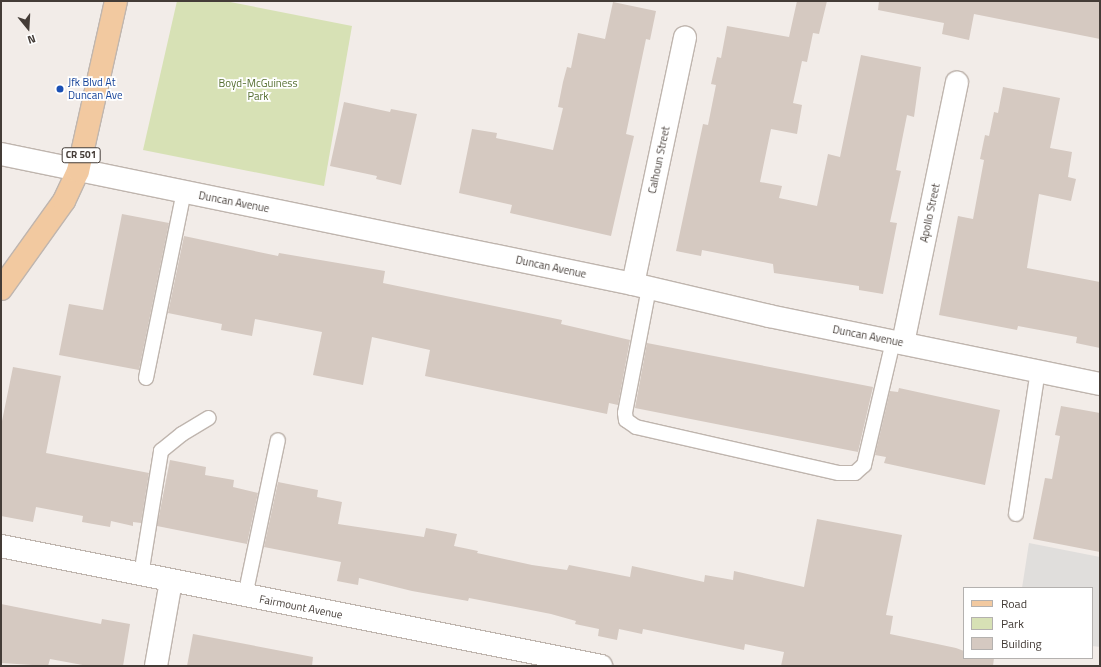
<!DOCTYPE html>
<html>
<head>
<meta charset="utf-8">
<style>
  body { margin:0 }
  #map { position:relative; width:1101px; height:667px; overflow:hidden; background:#f2ece8; font-family:"Titillium Web",sans-serif }
  div>[style] { position:absolute }
  [style*='--x'] { left:calc(var(--x)*1px); top:calc(var(--y)*1px); width:calc(var(--w)*1px); rotate:calc(var(--a)*1deg) }
  .green>* { inset:0; background:#d7e1b5 }
  .parking>* { inset:0; background:#e0dedc }
  .building>* { inset:0; background:#d5c9c1 }
  .roads { filter:drop-shadow(1px 0 #bfb5ae) drop-shadow(-1px 0 #bfb5ae) drop-shadow(0 1px #bfb5ae) drop-shadow(0 -1px #bfb5ae) }
  .service>* { height:14px; margin:-7px; padding:0 7px; transform-origin:7px; border-radius:7px; background:#fff }
  .minor>* { height:22px; margin:-11px; padding:0 11px; transform-origin:11px; border-radius:11px; background:#fff }
  .tertiary>* { height:22px; margin:-11px; padding:0 11px; transform-origin:11px; border-radius:11px; background:#fff }
  .primary>* { height:22px; margin:-11px; padding:0 11px; transform-origin:11px; border-radius:11px; background:#f2c9a0 }
  .dots>* { width:11px; height:11px; translate:-50% -50%; box-sizing:border-box; border:2px solid #fff; border-radius:50% }
  span { translate:-50% -50%; white-space:nowrap; text-align:center; line-height:1.15; -webkit-text-stroke:3.5px #fff; paint-order:stroke }
  .shield-label span { padding:1px 3px; background:#fff; border:1px solid; border-radius:3px; -webkit-text-stroke-width:0 }
  .shield-label { font-size:10px; color:#443c37; font-weight:700 }
  .transit-label { font-size:11px; color:#164399 }
  .left { translate:0 -50%; text-align:left }
  .park-label { font-size:11px; color:#566f31 }
  .street-label { font-size:11px; color:#443c37 }
  .frame { position:absolute; inset:0; border:2px solid #443c37; pointer-events:none }
  .legend { position:absolute; left:963px; top:587px; width:130px; height:72px; box-sizing:border-box; background:#fff; border:1px solid #b4b1af; margin:0; padding:5px 7px; list-style:none; font-size:12px; color:#443c37 }
  .legend li { display:flex; align-items:center; gap:8px; height:20px }
  .legend b { width:20px; border:1px solid #b4b1af }
  .north { position:absolute; left:8px; top:8px; width:40px; height:40px; -webkit-text-stroke:3px #fff; paint-order:stroke; rotate:162deg; font-size:11px; font-weight:700; line-height:16px; text-align:center; color:#443c37 }
  .north::after { content:''; display:block; margin:auto; width:14px; height:18px; background:#443c37; clip-path:polygon(50% 0,100% 100%,50% 72%,0 100%) }
</style>
</head>
<body>
<div id="map">
  <div class="green">
    <div style="clip-path:polygon(177px 1px,225px 1px,352px 26px,324px 186px,143px 150px)"></div>
  </div>
  <div class="parking">
    <div style="clip-path:polygon(1029px 543px,1100px 557px,1100px 647px,1092px 646px,1092px 588px,1022px 588px)"></div>
  </div>
  <div class="building">
    <div style="clip-path:polygon(797px 1px,827px 1px,819px 34px,813px 33px,807px 62px,802px 61px,793px 103px,802px 105px,797px 134px,771px 129px,760px 182px,782px 186px,779px 198px,817px 206px,828px 154px,840px 157px,861px 55px,921px 67px,914px 117px,907px 115px,896px 170px,901px 171px,890px 222px,897px 223px,883px 294px,859px 290px,859px 286px,774px 273px,773px 264px,702px 250px,701px 256px,676px 251px,703px 124px,708px 125px,716px 85px,711px 84px,717px 57px,721px 58px,727px 26px,789px 37px)"></div>
    <div style="clip-path:polygon(879px 1px,1100px 1px,1100px 39px,974px 14px,969px 40px,942px 34px,944px 23px,878px 10px)"></div>
    <div style="clip-path:polygon(613px 2px,656px 11px,650px 40px,646px 39px,626px 134px,634px 136px,611px 236px,510px 213px,512px 205px,459px 193px,472px 129px,497px 133px,496px 138px,553px 150px,563px 108px,558px 107px,563px 82px,567px 67px,571px 68px,578px 33px,605px 39px)"></div>
    <div style="clip-path:polygon(1003px 87px,1060px 98px,1050px 148px,1072px 152px,1068px 177px,1076px 179px,1071px 201px,1039px 194px,1027px 268px,1100px 282px,1100px 348px,1076px 343px,1077px 337px,1018px 326px,1017px 330px,939px 315px,958px 216px,973px 219px,984px 160px,980px 159px,985px 135px,989px 136px,994px 112px,998px 113px)"></div>
    <div style="clip-path:polygon(344px 102px,390px 112px,391px 109px,417px 114px,401px 185px,376px 179px,377px 176px,330px 166px)"></div>
    <div style="clip-path:polygon(122px 214px,169px 223px,139px 370px,59px 355px,69px 304px,103px 310px)"></div>
    <div style="clip-path:polygon(184px 236px,278px 256px,279px 253px,385px 271px,383px 283px,562px 320px,561px 324px,630px 340px,618px 405px,609px 403px,607px 414px,425px 376px,430px 350px,372px 337px,363px 385px,313px 375px,322px 332px,255px 319px,252px 336px,221px 330px,222px 324px,168px 313px)"></div>
    <div style="clip-path:polygon(647px 343px,873px 387px,858px 452px,635px 408px)"></div>
    <div style="clip-path:polygon(13px 367px,61px 376px,46px 453px,149px 473px,141px 523px,133px 522px,133px 526px,111px 521px,110px 527px,82px 522px,83px 516px,36px 507px,33px 522px,1px 516px,1px 426px)"></div>
    <div style="clip-path:polygon(899px 388px,1000px 410px,985px 485px,884px 463px,886px 457px,875px 455px,890px 391px,898px 392px)"></div>
    <div style="clip-path:polygon(1061px 406px,1100px 413px,1100px 552px,1033px 539px,1045px 478px,1052px 479px,1060px 436px,1055px 435px)"></div>
    <div style="clip-path:polygon(170px 460px,206px 467px,205px 475px,234px 480px,233px 487px,258px 493px,247px 544px,157px 526px)"></div>
    <div style="clip-path:polygon(278px 482px,318px 490px,317px 497px,342px 502px,338px 524px,424px 537px,426px 528px,457px 534px,454px 546px,478px 551px,477px 553px,532px 565px,567px 570px,569px 565px,630px 577px,632px 566px,704px 582px,705px 575px,733px 580px,734px 571px,804px 587px,817px 519px,902px 535px,886px 615px,893px 616px,890px 634px,956px 648px,964px 651px,964px 658px,994px 658px,993px 666px,781px 666px,784px 652px,745px 644px,744px 650px,643px 629px,642px 634px,619px 629px,617px 640px,598px 636px,599px 629px,575px 624px,576px 621px,551px 614px,469px 598px,468px 601px,412px 591px,359px 578px,358px 585px,337px 581px,341px 562px,264px 547px)"></div>
    <div style="clip-path:polygon(1px 604px,101px 624px,102px 619px,130px 624px,123px 666px,88px 666px,50px 659px,48px 666px,1px 663px)"></div>
    <div style="clip-path:polygon(193px 634px,313px 657px,312px 666px,187px 666px)"></div>
  </div>
  <div class="roads">
    <div class="service">
      <div style="--x:649;--y:288;--w:127;--a:100.9"></div>
      <div style="--x:625;--y:413;--w:7;--a:82"></div>
      <div style="--x:626;--y:420;--w:12;--a:35"></div>
      <div style="--x:636;--y:427;--w:208;--a:12.8"></div>
      <div style="--x:839;--y:473;--w:16;--a:0"></div>
      <div style="--x:855;--y:473;--w:12;--a:-42"></div>
      <div style="--x:864;--y:465;--w:127;--a:-76.8"></div>
      <div style="--x:146;--y:378;--w:190;--a:-78.5"></div>
      <div style="--x:1016;--y:514;--w:145;--a:-81.3"></div>
      <div style="--x:141;--y:575;--w:126;--a:-80.8"></div>
      <div style="--x:161;--y:451;--w:27;--a:-39"></div>
      <div style="--x:182;--y:434;--w:31;--a:-31"></div>
      <div style="--x:245;--y:596;--w:159;--a:-78.1"></div>
    </div>
    <div class="minor">
      <div style="--x:633;--y:284;--w:252;--a:-78.1"></div>
      <div style="--x:903;--y:343;--w:266;--a:-78.3"></div>
      <div style="--x:156;--y:666;--w:86;--a:-80"></div>
    </div>
    <div class="tertiary">
      <div style="--x:1;--y:154;--w:645;--a:11.62"></div>
      <div style="--x:633;--y:284;--w:140;--a:13.2"></div>
      <div style="--x:769;--y:316;--w:338;--a:11.6"></div>
      <div style="--x:1;--y:546;--w:612;--a:11.31"></div>
    </div>
    <div class="primary">
      <div style="--x:1;--y:289;--w:108;--a:-54.4"></div>
      <div style="--x:64;--y:201;--w:33;--a:-65"></div>
      <div style="--x:78;--y:171;--w:174;--a:-77.4"></div>
    </div>
  </div>
  <div class="dots">
    <div style="left:60px;top:89px;background:#1a4fb4"></div>
  </div>
  <div class="shield-label">
    <span style="left:81px;top:155px">CR 501</span>
  </div>
  <div class="transit-label">
    <span class="left" style="left:68px;top:89px">Jfk Blvd At<br>Duncan Ave</span>
  </div>
  <div class="park-label">
    <span style="left:258px;top:90px">Boyd-McGuiness<br>Park</span>
  </div>
  <div class="street-label">
    <span style="left:659px;top:160px;rotate:-78deg">Calhoun Street</span>
    <span style="left:234px;top:202px;rotate:11deg">Duncan Avenue</span>
    <span style="left:930px;top:213px;rotate:-78deg">Apollo Street</span>
    <span style="left:551px;top:267px;rotate:12deg">Duncan Avenue</span>
    <span style="left:868px;top:336px;rotate:11deg">Duncan Avenue</span>
    <span style="left:301px;top:607px;rotate:11deg">Fairmount Avenue</span>
  </div>
  <div class="frame"></div>
  <ul class="legend">
  <li><b style="height:5px;background:#f2c9a0"></b>Road</li>
  <li><b style="height:11px;background:#d7e1b5"></b>Park</li>
  <li><b style="height:11px;background:#d5c9c1"></b>Building</li>
  </ul>
  <div class="north">N</div>
</div>
</body>
</html>
